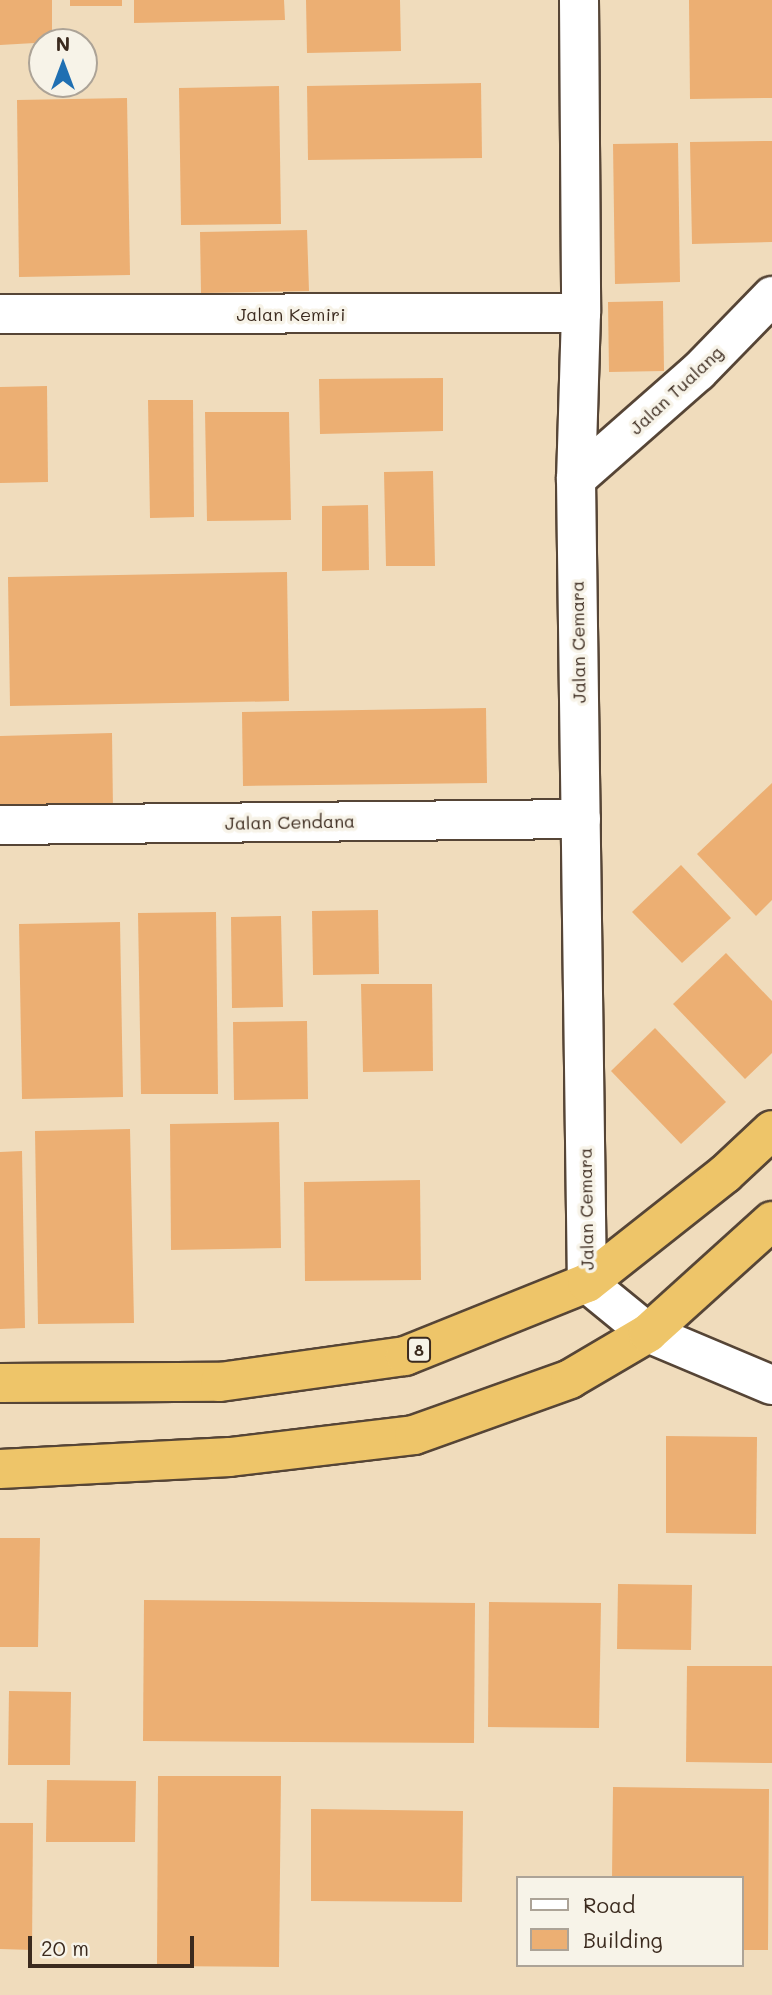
<!DOCTYPE html>
<html>
<head>
<meta charset="utf-8">
<style>
  body { margin:0 }
  #map { position:relative; width:772px; height:1995px; overflow:hidden; background:#f0dcbc; font-family:Mali,sans-serif }
  div>[style] { position:absolute }
  [style*='--x'] { left:calc(var(--x)*1px); top:calc(var(--y)*1px); width:calc(var(--w)*1px); rotate:calc(var(--a)*1deg) }
  .building>* { inset:0; background:#ecaf73 }
  .roads { filter:drop-shadow(2px 0 #564536) drop-shadow(-2px 0 #564536) drop-shadow(0 2px #564536) drop-shadow(0 -2px #564536) }
  .street>* { height:38px; margin:-19px; padding:0 19px; transform-origin:19px; border-radius:19px; background:#fff }
  .highway>* { height:38px; margin:-19px; padding:0 19px; transform-origin:19px; border-radius:19px; background:#eec569 }
  span { translate:-50% -50%; white-space:nowrap; text-align:center; line-height:1.15; -webkit-text-stroke:7px #f7f3e8; paint-order:stroke }
  .shield-label span { padding:2px 5px; background:#f7f3e8; border:2px solid; border-radius:5px; -webkit-text-stroke-width:0 }
  .shield-label { font-size:16px; color:#3b2a1e; font-weight:700 }
  .street-label { font-size:18px; color:#3b2a1e }
  .legend { position:absolute; left:516px; top:1876px; width:228px; height:91px; box-sizing:border-box; background:#f7f3e8; border:2px solid #aca397; margin:0; padding:9px 12px; list-style:none; font-size:21px; color:#3b2a1e }
  .legend li { display:flex; align-items:center; gap:14px; height:35px }
  .legend b { width:35px; border:2px solid #aca397 }
  .north { position:absolute; left:28px; top:28px; width:70px; height:70px; box-sizing:border-box; background:#f7f3e8; border:2px solid #aca397; border-radius:50%; rotate:0deg; font-size:19px; font-weight:700; line-height:28px; text-align:center; color:#3b2a1e }
  .north::after { content:''; display:block; margin:auto; width:24px; height:32px; background:#1f6fb2; clip-path:polygon(50% 0,100% 100%,50% 72%,0 100%) }
  .scale { position:absolute; left:28px; top:1936px; width:166px; height:32px; box-sizing:border-box; border:4px solid #3b2a1e; border-top:0; padding-left:9px; font-size:21px; line-height:24px; white-space:nowrap; color:#3b2a1e; -webkit-text-stroke:5px #f7f3e8; paint-order:stroke }
</style>
</head>
<body>
<div id="map">
  <div class="building">
    <div style="clip-path:polygon(0 0,52px 0,52px 42px,0 45px)"></div>
    <div style="clip-path:polygon(70px 0,122px 0,122px 6px,70px 6px)"></div>
    <div style="clip-path:polygon(134px 0,284px 0,285px 20px,134px 23px)"></div>
    <div style="clip-path:polygon(306px 0,400px 0,401px 51px,307px 53px)"></div>
    <div style="clip-path:polygon(689px 0,772px 0,772px 98px,690px 99px)"></div>
    <div style="clip-path:polygon(481px 83px,482px 158px,308px 160px,307px 86px)"></div>
    <div style="clip-path:polygon(279px 86px,281px 224px,181px 225px,179px 88px)"></div>
    <div style="clip-path:polygon(127px 98px,130px 275px,19px 277px,17px 100px)"></div>
    <div style="clip-path:polygon(772px 141px,772px 242px,692px 244px,690px 142px)"></div>
    <div style="clip-path:polygon(678px 143px,680px 282px,615px 284px,613px 144px)"></div>
    <div style="clip-path:polygon(307px 230px,309px 291px,201px 293px,200px 232px)"></div>
    <div style="clip-path:polygon(663px 301px,664px 371px,609px 372px,608px 302px)"></div>
    <div style="clip-path:polygon(443px 378px,443px 431px,320px 434px,319px 379px)"></div>
    <div style="clip-path:polygon(47px 386px,48px 482px,0 483px,0 387px)"></div>
    <div style="clip-path:polygon(148px 400px,193px 400px,194px 517px,150px 518px)"></div>
    <div style="clip-path:polygon(205px 412px,289px 412px,291px 520px,207px 521px)"></div>
    <div style="clip-path:polygon(433px 471px,435px 566px,386px 566px,384px 472px)"></div>
    <div style="clip-path:polygon(368px 505px,369px 570px,322px 571px,322px 506px)"></div>
    <div style="clip-path:polygon(287px 572px,289px 701px,10px 706px,8px 577px)"></div>
    <div style="clip-path:polygon(486px 708px,487px 783px,243px 786px,242px 712px)"></div>
    <div style="clip-path:polygon(112px 733px,113px 809px,0 811px,0 736px)"></div>
    <div style="clip-path:polygon(772px 783px,772px 900px,756px 916px,697px 854px)"></div>
    <div style="clip-path:polygon(681px 865px,731px 918px,682px 963px,632px 912px)"></div>
    <div style="clip-path:polygon(378px 910px,379px 974px,313px 975px,312px 911px)"></div>
    <div style="clip-path:polygon(216px 912px,218px 1094px,141px 1094px,138px 913px)"></div>
    <div style="clip-path:polygon(281px 916px,283px 1007px,232px 1008px,231px 917px)"></div>
    <div style="clip-path:polygon(120px 922px,123px 1097px,22px 1099px,19px 924px)"></div>
    <div style="clip-path:polygon(726px 953px,772px 1001px,772px 1053px,745px 1079px,673px 1004px)"></div>
    <div style="clip-path:polygon(361px 984px,432px 984px,433px 1071px,363px 1072px)"></div>
    <div style="clip-path:polygon(307px 1021px,308px 1099px,234px 1100px,233px 1022px)"></div>
    <div style="clip-path:polygon(655px 1028px,726px 1102px,681px 1144px,611px 1071px)"></div>
    <div style="clip-path:polygon(279px 1122px,281px 1248px,171px 1250px,170px 1124px)"></div>
    <div style="clip-path:polygon(130px 1129px,134px 1323px,38px 1324px,35px 1131px)"></div>
    <div style="clip-path:polygon(22px 1151px,25px 1328px,0 1329px,0 1152px)"></div>
    <div style="clip-path:polygon(420px 1180px,421px 1280px,305px 1281px,304px 1182px)"></div>
    <div style="clip-path:polygon(666px 1436px,757px 1437px,756px 1534px,666px 1533px)"></div>
    <div style="clip-path:polygon(0 1538px,40px 1538px,38px 1647px,0 1647px)"></div>
    <div style="clip-path:polygon(618px 1584px,692px 1585px,691px 1650px,617px 1649px)"></div>
    <div style="clip-path:polygon(144px 1600px,475px 1603px,474px 1743px,143px 1741px)"></div>
    <div style="clip-path:polygon(489px 1602px,601px 1603px,599px 1728px,488px 1727px)"></div>
    <div style="clip-path:polygon(687px 1666px,772px 1666px,772px 1763px,686px 1762px)"></div>
    <div style="clip-path:polygon(9px 1691px,71px 1692px,70px 1765px,8px 1765px)"></div>
    <div style="clip-path:polygon(158px 1776px,281px 1776px,279px 1967px,157px 1966px)"></div>
    <div style="clip-path:polygon(47px 1780px,136px 1781px,135px 1842px,46px 1842px)"></div>
    <div style="clip-path:polygon(613px 1787px,769px 1789px,768px 1950px,742px 1950px,742px 1878px,612px 1878px)"></div>
    <div style="clip-path:polygon(311px 1809px,463px 1811px,462px 1902px,311px 1901px)"></div>
    <div style="clip-path:polygon(0 1823px,33px 1823px,32px 1950px,0 1949px)"></div>
  </div>
  <div class="roads">
    <div class="street">
      <div style="--x:579;--y:0;--w:313;--a:89.6"></div>
      <div style="--x:581;--y:313;--w:166;--a:91.7"></div>
      <div style="--x:576;--y:479;--w:804;--a:89.22"></div>
      <div style="--x:587;--y:1283;--w:79;--a:39.3"></div>
      <div style="--x:648;--y:1333;--w:134;--a:22.8"></div>
      <div style="--x:0;--y:314;--w:581;--a:-0.1"></div>
      <div style="--x:576;--y:479;--w:162;--a:-41.3"></div>
      <div style="--x:698;--y:372;--w:106;--a:-45.8"></div>
      <div style="--x:0;--y:825;--w:581;--a:-0.59"></div>
    </div>
    <div class="highway">
      <div style="--x:0;--y:1383;--w:220;--a:-0.3"></div>
      <div style="--x:220;--y:1382;--w:187;--a:-8"></div>
      <div style="--x:405;--y:1356;--w:196;--a:-21.9"></div>
      <div style="--x:587;--y:1283;--w:176;--a:-38.3"></div>
      <div style="--x:725;--y:1174;--w:64;--a:-43.1"></div>
      <div style="--x:0;--y:1469;--w:230;--a:-3"></div>
      <div style="--x:230;--y:1457;--w:185;--a:-6.8"></div>
      <div style="--x:414;--y:1435;--w:166;--a:-19.7"></div>
      <div style="--x:570;--y:1379;--w:91;--a:-30.5"></div>
      <div style="--x:648;--y:1333;--w:167;--a:-42.1"></div>
    </div>
  </div>
  <div class="shield-label">
    <span style="left:419px;top:1350px">8</span>
  </div>
  <div class="street-label">
    <span style="left:291px;top:314px">Jalan Kemiri</span>
    <span style="left:676px;top:390px;rotate:-43deg">Jalan Tualang</span>
    <span style="left:578px;top:642px;rotate:-91deg">Jalan Cemara</span>
    <span style="left:290px;top:822px;rotate:-1deg">Jalan Cendana</span>
    <span style="left:586px;top:1209px;rotate:-91deg">Jalan Cemara</span>
  </div>
  <ul class="legend">
  <li><b style="height:9px;background:#fff"></b>Road</li>
  <li><b style="height:19px;background:#ecaf73"></b>Building</li>
  </ul>
  <div class="north">N</div>
  <div class="scale">20 m</div>
</div>
</body>
</html>
